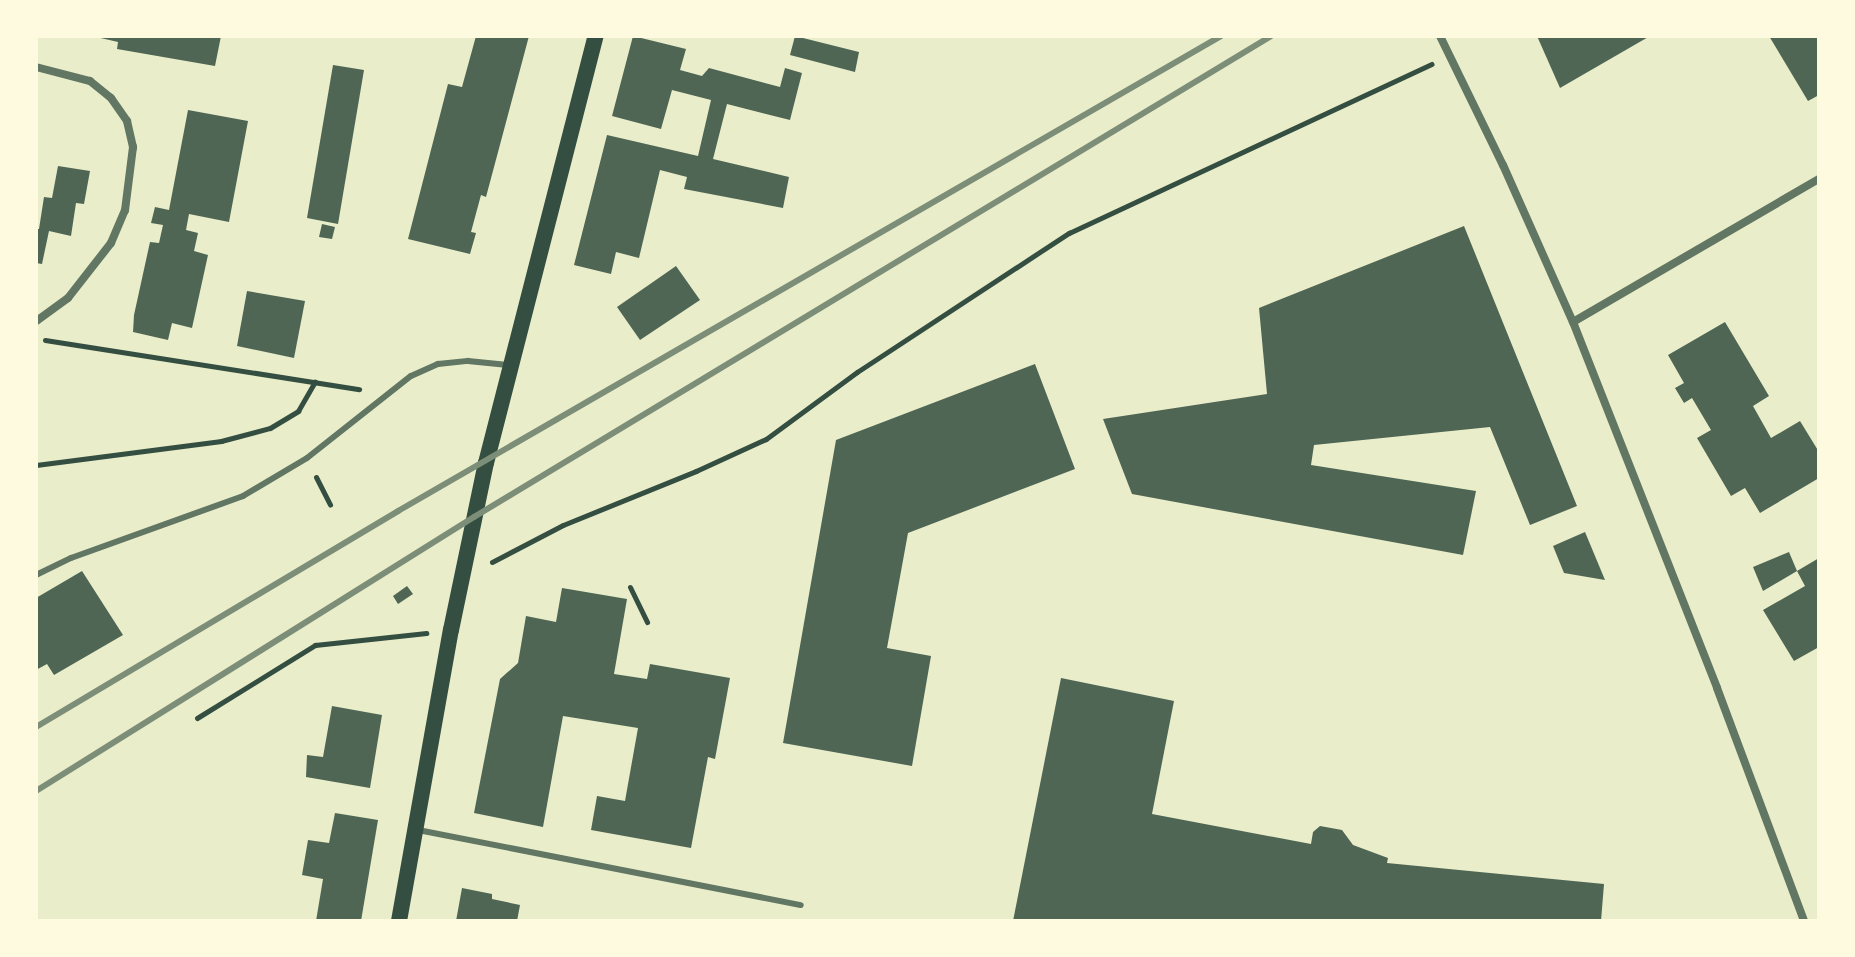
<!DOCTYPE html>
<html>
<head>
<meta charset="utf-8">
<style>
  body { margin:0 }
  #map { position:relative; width:1855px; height:957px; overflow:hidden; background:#e9edc9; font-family:Helvetica,sans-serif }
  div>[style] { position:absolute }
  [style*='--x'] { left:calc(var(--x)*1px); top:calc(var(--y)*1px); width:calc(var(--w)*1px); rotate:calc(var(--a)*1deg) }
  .building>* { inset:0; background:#4f6655 }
  .path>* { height:5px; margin:-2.5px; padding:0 2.5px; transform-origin:2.5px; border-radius:2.5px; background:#344e41 }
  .service>* { height:6px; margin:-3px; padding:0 3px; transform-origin:3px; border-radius:3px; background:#617663 }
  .minor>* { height:8px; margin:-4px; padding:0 4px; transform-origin:4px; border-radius:4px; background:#617663 }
  .secondary>* { height:16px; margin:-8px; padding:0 8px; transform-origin:8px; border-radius:8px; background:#344e41 }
  .rail>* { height:6px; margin:-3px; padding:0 3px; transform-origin:3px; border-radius:3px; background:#7c8e77 }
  span { translate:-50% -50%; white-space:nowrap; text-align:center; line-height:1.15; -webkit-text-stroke:6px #fefae0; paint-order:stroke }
  .frame { position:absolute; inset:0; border:38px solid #fefae0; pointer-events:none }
</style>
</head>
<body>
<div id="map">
  <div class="building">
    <div style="clip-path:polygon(92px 36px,221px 36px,215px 66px,117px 49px,118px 42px)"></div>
    <div style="clip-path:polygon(476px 36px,529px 36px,486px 197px,481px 195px,471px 232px,476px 233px,470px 254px,408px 239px,448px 84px,462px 87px)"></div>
    <div style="clip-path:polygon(633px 36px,686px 49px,680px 70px,702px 76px,709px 68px,780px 87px,785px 68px,802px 73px,790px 120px,727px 104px,713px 159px,789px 177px,783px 208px,684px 189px,687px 177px,660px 170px,639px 258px,616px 252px,611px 274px,574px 265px,607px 135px,698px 156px,711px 100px,672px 90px,661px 129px,612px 116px)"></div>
    <div style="clip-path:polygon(795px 36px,859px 52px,855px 72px,790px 55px)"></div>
    <div style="clip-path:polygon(1537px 36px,1650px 36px,1560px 88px)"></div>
    <div style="clip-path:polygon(1769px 36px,1819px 36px,1819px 95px,1808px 101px)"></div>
    <div style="clip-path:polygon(333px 65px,364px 70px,338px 224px,307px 218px)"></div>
    <div style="clip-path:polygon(188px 110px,248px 121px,229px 222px,189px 214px,186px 230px,198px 233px,194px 251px,208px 255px,192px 328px,172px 323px,168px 340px,133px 332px,134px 315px,150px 242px,159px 243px,163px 225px,151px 223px,155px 207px,169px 210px)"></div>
    <div style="clip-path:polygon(58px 166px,90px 171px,84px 204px,76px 203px,71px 236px,49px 231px,42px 264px,36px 263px,36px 229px,39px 229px,44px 197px,52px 198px)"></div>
    <div style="clip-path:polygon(322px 224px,335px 227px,332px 239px,319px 237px)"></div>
    <div style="clip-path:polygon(1464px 226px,1577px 506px,1530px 525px,1490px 427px,1314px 445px,1311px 465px,1476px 491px,1463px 555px,1132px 494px,1103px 419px,1267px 394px,1259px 308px)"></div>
    <div style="clip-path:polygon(676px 266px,700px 300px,640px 340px,617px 307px)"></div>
    <div style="clip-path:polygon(247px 291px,305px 301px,294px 358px,237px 346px)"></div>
    <div style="clip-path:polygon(1725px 322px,1769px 396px,1753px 406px,1771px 438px,1800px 421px,1819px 452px,1819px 478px,1760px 513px,1745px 488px,1731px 496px,1697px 438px,1711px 430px,1692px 398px,1684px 403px,1675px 388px,1684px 383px,1668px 355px)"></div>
    <div style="clip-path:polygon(1035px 364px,1075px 469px,908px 533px,887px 648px,931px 656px,912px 766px,783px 743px,836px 440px)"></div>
    <div style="clip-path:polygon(1585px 532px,1605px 580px,1564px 573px,1553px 546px)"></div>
    <div style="clip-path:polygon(1789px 552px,1797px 571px,1763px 591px,1753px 567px)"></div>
    <div style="clip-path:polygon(1819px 558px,1819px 647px,1794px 661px,1763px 610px,1805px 586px,1797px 571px)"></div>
    <div style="clip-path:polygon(82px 571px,123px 635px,54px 675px,47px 664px,36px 670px,36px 598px)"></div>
    <div style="clip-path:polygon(407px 586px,413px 594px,398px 604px,393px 596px)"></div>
    <div style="clip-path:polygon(562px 588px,627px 599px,614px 674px,647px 679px,650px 664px,730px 678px,715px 759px,708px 757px,691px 848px,591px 830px,597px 796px,625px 801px,638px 728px,563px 716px,543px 827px,474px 813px,500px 679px,518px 663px,526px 616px,556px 622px)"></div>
    <div style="clip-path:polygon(1061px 678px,1174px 701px,1152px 814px,1311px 844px,1313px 832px,1320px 826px,1342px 830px,1353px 845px,1388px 858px,1387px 863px,1604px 884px,1601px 921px,1013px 921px)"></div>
    <div style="clip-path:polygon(332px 706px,382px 715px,370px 788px,306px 777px,307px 755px,323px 757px)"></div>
    <div style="clip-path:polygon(335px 813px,378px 820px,361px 921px,316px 921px,323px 879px,302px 875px,308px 840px,329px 843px)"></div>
    <div style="clip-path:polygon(462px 888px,492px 894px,492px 899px,520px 905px,517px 921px,456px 921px)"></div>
  </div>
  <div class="path">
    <div style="--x:45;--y:340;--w:318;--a:8.9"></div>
    <div style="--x:36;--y:465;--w:187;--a:-7.4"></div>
    <div style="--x:221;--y:441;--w:51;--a:-14.9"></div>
    <div style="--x:270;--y:428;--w:33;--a:-31"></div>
    <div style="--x:298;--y:411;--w:34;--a:-60"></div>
    <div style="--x:316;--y:477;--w:31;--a:63"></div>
    <div style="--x:492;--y:562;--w:80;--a:-27.5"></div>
    <div style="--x:563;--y:525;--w:144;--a:-22.1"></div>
    <div style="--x:696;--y:471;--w:77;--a:-24.6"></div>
    <div style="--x:766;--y:439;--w:113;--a:-36.4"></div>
    <div style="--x:857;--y:372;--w:254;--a:-33.3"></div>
    <div style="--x:1069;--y:233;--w:400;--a:-25"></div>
    <div style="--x:630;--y:587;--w:39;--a:64"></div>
    <div style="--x:197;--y:718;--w:139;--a:-31.7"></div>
    <div style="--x:315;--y:645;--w:112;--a:-6.2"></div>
  </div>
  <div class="service">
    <div style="--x:36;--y:575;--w:39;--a:-26"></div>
    <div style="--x:71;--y:558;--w:183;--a:-19.8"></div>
    <div style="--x:243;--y:496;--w:74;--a:-30.7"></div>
    <div style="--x:307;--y:458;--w:132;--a:-38.3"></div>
    <div style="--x:411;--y:376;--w:30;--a:-24"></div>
    <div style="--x:438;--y:364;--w:30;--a:-6"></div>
    <div style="--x:468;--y:361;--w:40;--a:5.7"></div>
    <div style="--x:418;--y:830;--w:390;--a:11.1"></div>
  </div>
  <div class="minor">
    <div style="--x:1440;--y:36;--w:144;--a:64"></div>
    <div style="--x:1503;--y:165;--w:172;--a:66"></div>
    <div style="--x:1573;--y:322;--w:393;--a:68.5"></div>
    <div style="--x:1717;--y:688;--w:249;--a:69.5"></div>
    <div style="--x:36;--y:67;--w:56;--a:14.5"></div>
    <div style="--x:90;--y:81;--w:27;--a:39"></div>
    <div style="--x:111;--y:98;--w:28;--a:55"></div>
    <div style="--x:127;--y:121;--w:27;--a:77"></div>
    <div style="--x:133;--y:147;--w:64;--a:97.2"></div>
    <div style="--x:125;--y:210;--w:36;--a:113"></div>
    <div style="--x:111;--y:243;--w:70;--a:128"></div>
    <div style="--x:68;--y:298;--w:39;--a:144"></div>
    <div style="--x:1573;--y:322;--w:285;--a:-30.2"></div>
  </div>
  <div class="secondary">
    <div style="--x:399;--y:921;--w:296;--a:-79.9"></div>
    <div style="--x:451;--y:630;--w:171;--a:-78.2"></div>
    <div style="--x:486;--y:463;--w:441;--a:-75.6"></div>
  </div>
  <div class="rail">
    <div style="--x:36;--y:727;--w:422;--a:-30.8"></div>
    <div style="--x:398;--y:511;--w:950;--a:-29.99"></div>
    <div style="--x:36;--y:791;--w:517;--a:-32.03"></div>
    <div style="--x:474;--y:517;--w:931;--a:-31.11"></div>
  </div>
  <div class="frame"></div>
</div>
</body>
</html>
